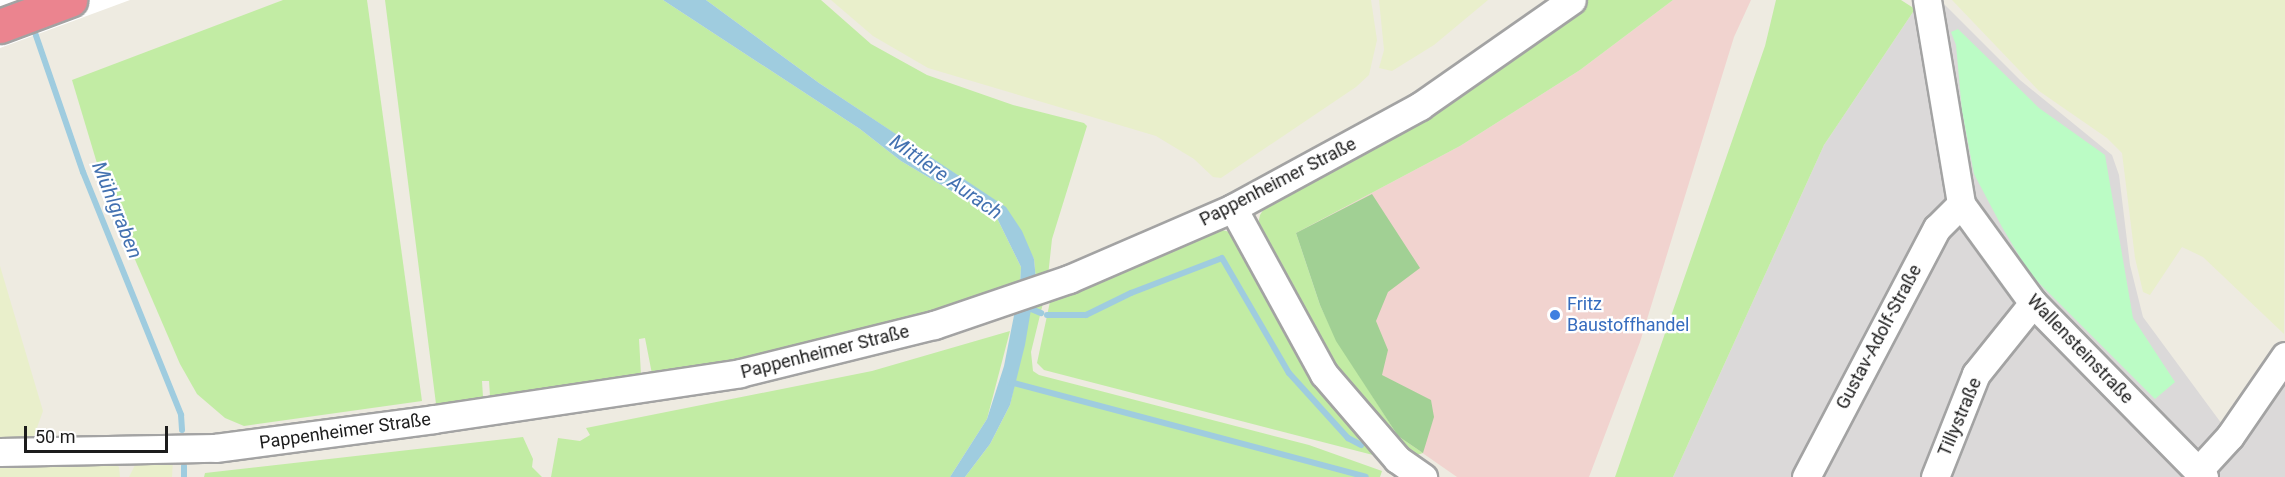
<!DOCTYPE html>
<html>
<head>
<meta charset="utf-8">
<style>
  body { margin:0 }
  #map { position:relative; width:2285px; height:477px; overflow:hidden; background:#eeebe1; font-family:Roboto,sans-serif }
  div>[style] { position:absolute }
  [style*='--x'] { left:calc(var(--x)*1px); top:calc(var(--y)*1px); width:calc(var(--w)*1px); rotate:calc(var(--a)*1deg) }
  .residential>* { inset:0; background:#dbd9d9 }
  .commercial>* { inset:0; background:#f1d3cf }
  .farmland>* { inset:0; background:#e9efcb }
  .grass>* { inset:0; background:#c2eca4 }
  .forest>* { inset:0; background:#a1d094 }
  .park>* { inset:0; background:#bbfcc5 }
  .water>* { inset:0; background:#9fccdf }
  .pier>* { inset:0; background:#fff }
  .stream>* { height:6px; margin:-3px; padding:0 3px; transform-origin:3px; border-radius:3px; background:#9fccdf }
  .roads { filter:drop-shadow(2px 0 #a3a3a3) drop-shadow(-2px 0 #a3a3a3) drop-shadow(0 2px #a3a3a3) drop-shadow(0 -2px #a3a3a3) }
  .minor>* { height:27px; margin:-13.5px; padding:0 13.5px; transform-origin:13.5px; border-radius:13.5px; background:#fff }
  .highway>* { height:33px; margin:-16.5px; padding:0 16.5px; transform-origin:16.5px; border-radius:16.5px; background:#eb848f }
  .dots>* { width:16px; height:16px; translate:-50% -50%; box-sizing:border-box; border:3px solid #fff; border-radius:50% }
  span { translate:-50% -50%; white-space:nowrap; text-align:center; line-height:1.15; -webkit-text-stroke:4.5px #fff; paint-order:stroke }
  .street-label { font-size:18px; color:#1c1c1c }
  .shop-label { font-size:18px; color:#366cbe }
  .left { translate:0 -50%; text-align:left }
  .water-label { font-size:20px; color:#4472b1; font-style:italic }
  .scale { position:absolute; left:24px; top:426px; width:144px; height:27px; box-sizing:border-box; border:3px solid #1c1c1c; border-top:0; padding-left:8px; font-size:18px; line-height:21px; white-space:nowrap; color:#1c1c1c; -webkit-text-stroke:4px #fff; paint-order:stroke }
</style>
</head>
<body>
<div id="map">
  <div class="residential">
    <div style="clip-path:polygon(1940px 0,2020px 80px,2112px 155px,2119px 175px,2130px 265px,2143px 317px,2230px 435px,2285px 357px,2285px 477px,1673px 477px,1824px 145px,1915px 9px)"></div>
  </div>
  <div class="commercial">
    <div style="clip-path:polygon(1673px 0,1751px 0,1734px 37px,1640px 342px,1589px 477px,1457px 477px,1398px 436px,1296px 233px,1460px 146px,1580px 70px)"></div>
  </div>
  <div class="farmland">
    <div style="clip-path:polygon(831px 0,1371px 0,1377px 40px,1369px 75px,1356px 87px,1221px 178px,1213px 177px,1194px 159px,1156px 136px,928px 68px,873px 36px)"></div>
    <div style="clip-path:polygon(1379px 0,1488px 0,1434px 45px,1392px 71px,1379px 68px,1384px 50px)"></div>
    <div style="clip-path:polygon(1952px 0,2285px 0,2284px 334px,2203px 257px,2182px 247px,2150px 295px,2143px 292px,2135px 258px,2122px 153px,2107px 138px,2039px 91px)"></div>
    <div style="clip-path:polygon(0 266px,43px 411px,34px 436px,0 438px)"></div>
    <div style="clip-path:polygon(138px 459px,173px 459px,172px 477px,129px 477px)"></div>
    <div style="clip-path:polygon(112px 461px,119px 467px,120px 477px,0 477px,0 466px)"></div>
  </div>
  <div class="grass">
    <div style="clip-path:polygon(283px 0,367px 0,422px 401px,244px 426px,225px 418px,197px 394px,180px 364px,105px 190px,72px 80px)"></div>
    <div style="clip-path:polygon(385px 0,663px 0,860px 129px,901px 161px,997px 218px,1021px 267px,1020px 285px,851px 337px,660px 378px,652px 374px,645px 338px,639px 339px,641px 375px,497px 401px,490px 396px,489px 381px,482px 381px,483px 397px,477px 405px,440px 409px,436px 404px)"></div>
    <div style="clip-path:polygon(706px 0,821px 0,871px 44px,927px 75px,1013px 105px,1084px 123px,1087px 126px,1052px 239px,1048px 276px,1036px 280px,1034px 259px,1005px 207px,819px 83px)"></div>
    <div style="clip-path:polygon(1588px 0,1673px 0,1580px 70px,1460px 146px,1296px 233px,1320px 305px,1337px 341px,1398px 436px,1423px 453px,1414px 456px,1386px 434px,1337px 378px,1257px 229px,1260px 215px,1268px 202px,1515px 55px)"></div>
    <div style="clip-path:polygon(1776px 0,1901px 0,1915px 9px,1824px 145px,1673px 477px,1615px 477px,1765px 46px)"></div>
    <div style="clip-path:polygon(1218px 229px,1230px 232px,1245px 244px,1377px 450px,1373px 455px,1044px 370px,1037px 363px,1051px 297px)"></div>
    <div style="clip-path:polygon(1044px 299px,1031px 352px,1033px 371px,1039px 375px,1309px 445px,1382px 471px,1380px 477px,965px 477px,990px 444px,1010px 405px,1032px 303px)"></div>
    <div style="clip-path:polygon(1010px 331px,987px 419px,950px 477px,551px 477px,558px 438px,580px 441px,590px 435px,586px 428px,872px 371px)"></div>
    <div style="clip-path:polygon(523px 437px,533px 459px,532px 467px,542px 477px,204px 477px,205px 473px)"></div>
  </div>
  <div class="forest">
    <div style="clip-path:polygon(1372px 194px,1420px 268px,1388px 292px,1376px 321px,1388px 350px,1382px 375px,1431px 400px,1434px 417px,1423px 453px,1398px 436px,1336px 341px,1320px 305px,1296px 233px)"></div>
  </div>
  <div class="park">
    <div style="clip-path:polygon(1958px 29px,2039px 108px,2105px 155px,2133px 318px,2175px 382px,2155px 399px,2030px 274px,2002px 227px,1974px 174px,1962px 111px,1956px 45px,1951px 32px)"></div>
  </div>
  <div class="water">
    <div style="clip-path:polygon(663px 0,706px 0,819px 83px,1006px 207px,1022px 231px,1034px 259px,1036px 280px,1025px 345px,1010px 405px,990px 444px,965px 477px,950px 477px,987px 419px,1004px 366px,1020px 285px,1021px 267px,997px 218px,901px 161px,860px 129px)"></div>
  </div>
  <div class="pier">
    <div style="clip-path:polygon(0 0,130px 0,0 48px)"></div>
  </div>
  <div class="stream">
    <div style="--x:32;--y:24;--w:157;--a:71"></div>
    <div style="--x:83;--y:172;--w:262;--a:68"></div>
    <div style="--x:181;--y:415;--w:15;--a:86"></div>
    <div style="--x:1031;--y:309;--w:11;--a:22"></div>
    <div style="--x:1047;--y:315;--w:39;--a:0"></div>
    <div style="--x:1086;--y:315;--w:50;--a:-26.1"></div>
    <div style="--x:1131;--y:293;--w:97;--a:-21"></div>
    <div style="--x:1222;--y:258;--w:133;--a:59.8"></div>
    <div style="--x:1289;--y:373;--w:88;--a:47.8"></div>
    <div style="--x:1348;--y:438;--w:15;--a:28"></div>
    <div style="--x:1010;--y:382;--w:368;--a:14.9"></div>
    <div style="--x:184;--y:466;--w:11;--a:90"></div>
  </div>
  <div class="roads">
    <div class="minor">
      <div style="--x:1927;--y:0;--w:207;--a:80.5"></div>
      <div style="--x:1961;--y:204;--w:122;--a:54"></div>
      <div style="--x:2033;--y:303;--w:244;--a:45.5"></div>
      <div style="--x:1233;--y:208;--w:189;--a:61.3"></div>
      <div style="--x:1324;--y:374;--w:112;--a:49.3"></div>
      <div style="--x:1397;--y:459;--w:32;--a:35"></div>
      <div style="--x:0;--y:452;--w:215;--a:-1.1"></div>
      <div style="--x:215;--y:448;--w:221;--a:-7.5"></div>
      <div style="--x:434;--y:419;--w:309;--a:-8.5"></div>
      <div style="--x:740;--y:373;--w:200;--a:-13.9"></div>
      <div style="--x:934;--y:325;--w:143;--a:-18.8"></div>
      <div style="--x:1069;--y:279;--w:179;--a:-23.4"></div>
      <div style="--x:1233;--y:208;--w:213;--a:-28.6"></div>
      <div style="--x:1420;--y:106;--w:185;--a:-34.9"></div>
      <div style="--x:2198;--y:471;--w:47;--a:-47.6"></div>
      <div style="--x:2230;--y:436;--w:97;--a:-55.5"></div>
      <div style="--x:1806;--y:477;--w:281;--a:-62.3"></div>
      <div style="--x:1937;--y:228;--w:34;--a:-45"></div>
      <div style="--x:1935;--y:477;--w:111;--a:-68.3"></div>
      <div style="--x:1976;--y:374;--w:91;--a:-51.2"></div>
    </div>
    <div class="highway">
      <div style="--x:0;--y:26;--w:75;--a:-20.4"></div>
    </div>
  </div>
  <div class="dots">
    <div style="left:1555px;top:315px;background:#3f7fe0"></div>
  </div>
  <div class="street-label">
    <span style="left:1278px;top:182px;rotate:-27deg">Pappenheimer Straße</span>
    <span style="left:1879px;top:337px;rotate:-62deg">Gustav-Adolf-Straße</span>
    <span style="left:2080px;top:349px;rotate:46deg">Wallensteinstraße</span>
    <span style="left:825px;top:352px;rotate:-14deg">Pappenheimer Straße</span>
    <span style="left:1960px;top:417px;rotate:-67deg">Tillystraße</span>
    <span style="left:345px;top:431px;rotate:-8deg">Pappenheimer Straße</span>
  </div>
  <div class="shop-label">
    <span class="left" style="left:1567px;top:315px">Fritz<br>Baustoffhandel</span>
  </div>
  <div class="water-label">
    <span style="left:946px;top:177px;rotate:35deg">Mittlere Aurach</span>
    <span style="left:117px;top:210px;rotate:68deg">Mühlgraben</span>
  </div>
  <div class="scale">50 m</div>
</div>
</body>
</html>
